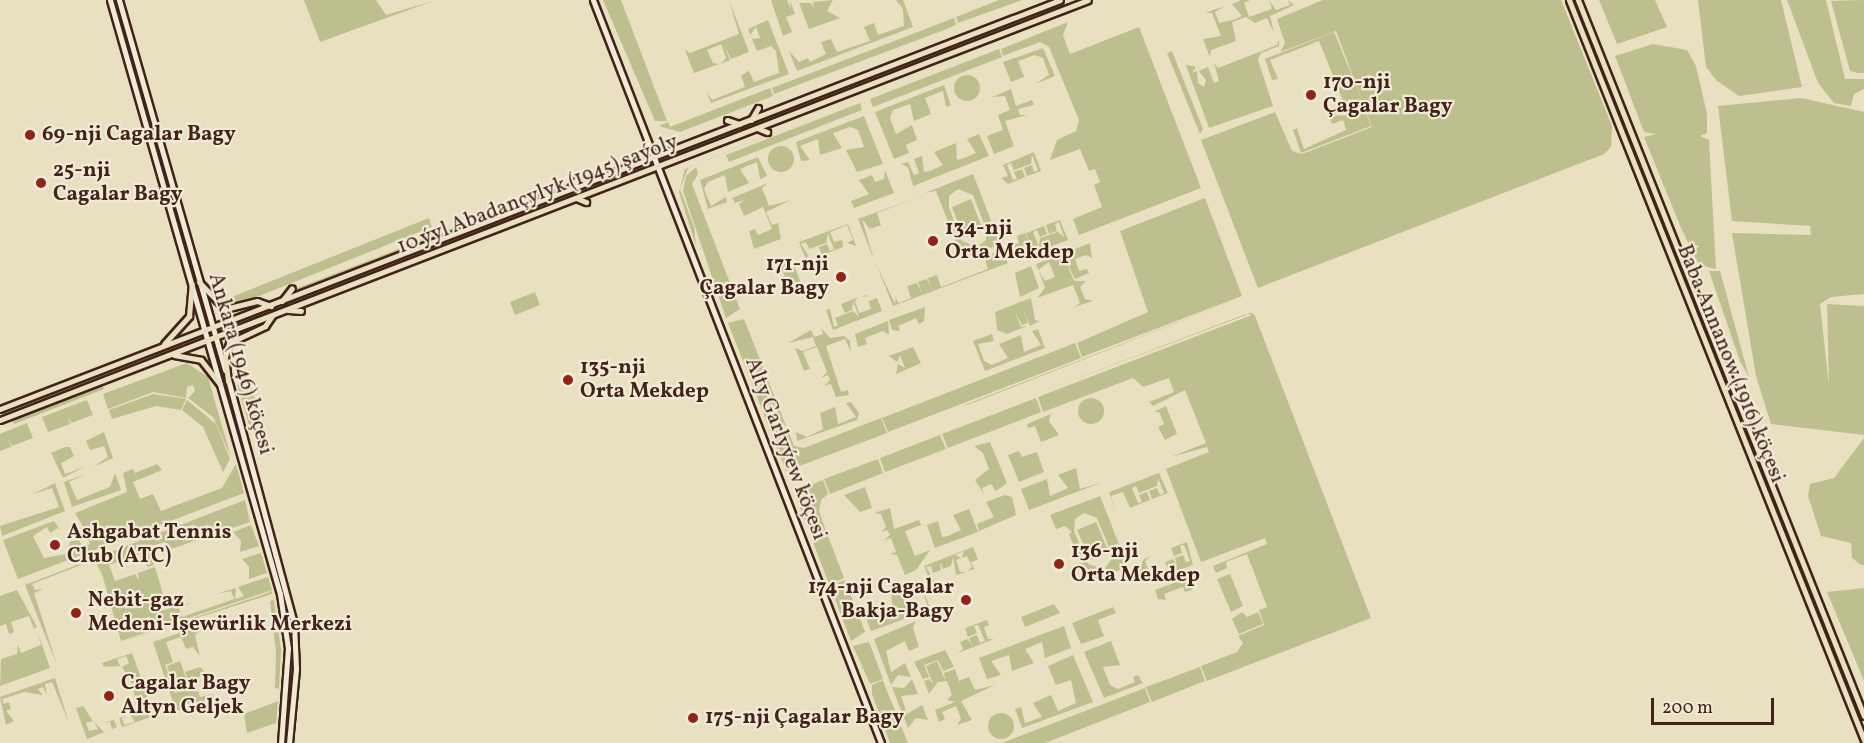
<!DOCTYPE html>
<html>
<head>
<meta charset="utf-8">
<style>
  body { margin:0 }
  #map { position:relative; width:1864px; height:743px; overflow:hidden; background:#e9dfc1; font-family:Vollkorn,serif }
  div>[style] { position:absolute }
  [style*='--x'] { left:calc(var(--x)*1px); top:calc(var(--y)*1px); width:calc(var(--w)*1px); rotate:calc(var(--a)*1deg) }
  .green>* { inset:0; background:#bdc08e }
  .round { border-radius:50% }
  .roads { filter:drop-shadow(2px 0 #412317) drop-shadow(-2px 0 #412317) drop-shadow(0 2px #412317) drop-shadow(0 -2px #412317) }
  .secondary>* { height:5px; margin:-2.5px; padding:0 2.5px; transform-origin:2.5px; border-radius:2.5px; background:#f1ead7 }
  .primary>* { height:5px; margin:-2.5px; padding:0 2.5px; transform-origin:2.5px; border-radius:2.5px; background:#e9dfc1 }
  .dots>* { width:16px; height:16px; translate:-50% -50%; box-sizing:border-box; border:3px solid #f1ead7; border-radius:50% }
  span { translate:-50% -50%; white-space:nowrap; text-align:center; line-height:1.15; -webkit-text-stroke:4.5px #f1ead7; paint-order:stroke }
  .poi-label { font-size:21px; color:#412317; font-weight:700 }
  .left { translate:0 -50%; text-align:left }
  .right { translate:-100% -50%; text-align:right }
  .street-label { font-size:21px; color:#412317 }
  .scale { position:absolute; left:1651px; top:698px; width:123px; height:27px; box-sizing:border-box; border:3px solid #412317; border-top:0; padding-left:8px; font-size:18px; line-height:21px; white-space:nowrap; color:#412317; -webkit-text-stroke:4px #f1ead7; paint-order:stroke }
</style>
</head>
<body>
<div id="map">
  <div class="green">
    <div style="clip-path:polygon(304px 0,376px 0,386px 15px,436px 0,320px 42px)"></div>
    <div style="clip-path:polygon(603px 0,621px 0,667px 121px,655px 121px)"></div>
    <div style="clip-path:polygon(729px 0,749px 52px,731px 59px,723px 43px,730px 60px,720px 64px,726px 58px,721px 44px,707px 50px,713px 63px,719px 64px,694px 73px,685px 50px,690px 53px,739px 34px)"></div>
    <div style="clip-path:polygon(771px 0,787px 0,791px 9px,790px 0,795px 14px,786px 17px,792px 32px,783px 36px)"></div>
    <div style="clip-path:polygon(833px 0,827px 11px,840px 18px,809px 29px,799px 3px,811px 3px,814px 8px,813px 2px)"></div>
    <div style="clip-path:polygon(896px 0,903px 0,913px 27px,797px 71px,789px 51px,799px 62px,808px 58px,810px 62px,826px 54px,821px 42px,831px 39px,837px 52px,870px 41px,864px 27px,874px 23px,878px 35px,904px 26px,903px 9px)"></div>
    <div style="clip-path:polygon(999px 0,1022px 0,958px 23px,956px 17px)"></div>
    <div style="clip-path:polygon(1241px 0,1250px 0,1244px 3px,1249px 17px,1272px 9px,1269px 0,1276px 10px,1290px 5px,1288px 0,1294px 5px,1270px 16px,1274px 33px,1267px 18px,1255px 23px,1246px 17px,1232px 22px,1236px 41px,1211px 50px,1210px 57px,1203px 39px,1221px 36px,1212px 13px,1205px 13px,1225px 6px,1215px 12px,1219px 23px,1236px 19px,1242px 16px,1232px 4px)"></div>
    <div style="clip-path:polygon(1323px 0,1561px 0,1612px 126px,1611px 147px,1604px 154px,1258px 288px,1201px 140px,1275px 112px,1292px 151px,1302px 154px,1372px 127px,1336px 31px,1280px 52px,1285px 43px,1277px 19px)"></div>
    <div style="clip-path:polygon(1599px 0,1655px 0,1667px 27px,1617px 44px)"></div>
    <div style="clip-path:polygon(1698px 0,1781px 0,1802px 87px,1739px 96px,1716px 80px,1706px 67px)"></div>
    <div style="clip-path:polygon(1787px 0,1826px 0,1845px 79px,1864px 79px,1864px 89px,1854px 94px,1851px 106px,1834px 103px,1818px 83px)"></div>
    <div style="clip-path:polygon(1864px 0,1864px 73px,1858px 73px,1850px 71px,1831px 1px)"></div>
    <div style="clip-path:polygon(954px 18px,956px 24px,952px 27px,774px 94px,772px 88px)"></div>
    <div style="clip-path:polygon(768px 20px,789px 74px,711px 103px,706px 91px,712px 100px,745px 87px,741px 76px,745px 73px,749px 71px,754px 82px,779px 73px,776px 51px,771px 46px,757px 51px,752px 39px,760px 38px,756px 27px,750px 35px,748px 29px)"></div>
    <div style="clip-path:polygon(1068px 22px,1063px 35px,1070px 54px,1139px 27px,1201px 188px,1079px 235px,1073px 219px,1102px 207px,1094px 185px,1100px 182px,1095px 169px,1089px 171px,1080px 149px,1050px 160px,1057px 140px,1076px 131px,1079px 120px,1049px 47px,1040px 42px,1003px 56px,1001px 49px)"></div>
    <div style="clip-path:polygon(991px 30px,992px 33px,817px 101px,816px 98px)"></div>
    <div style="clip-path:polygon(1334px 32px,1353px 78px,1336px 83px,1319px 41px,1270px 60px,1278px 79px,1272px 80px,1265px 59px)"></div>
    <div style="clip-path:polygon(1279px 39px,1279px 46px,1261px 53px,1258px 60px,1273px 106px,1209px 128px,1186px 65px,1196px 67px,1192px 73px,1197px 71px,1198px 83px,1204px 87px,1206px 80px,1199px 71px,1208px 67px,1214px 83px,1219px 81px,1214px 63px,1218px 68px,1277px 45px)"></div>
    <div style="clip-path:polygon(1653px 44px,1687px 50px,1696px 66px,1707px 114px,1707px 133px,1700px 136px,1709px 140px,1716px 269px,1699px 265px,1681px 228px,1644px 137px,1656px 134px,1644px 132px,1615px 56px)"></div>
    <div style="clip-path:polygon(1043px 48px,1055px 76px,1035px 84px,1049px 75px,1043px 58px,1035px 55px,1018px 61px,1024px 77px,1011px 82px,1003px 62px)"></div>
    <div style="clip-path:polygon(999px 49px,1002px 57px,873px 107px,870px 99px)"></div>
    <div style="clip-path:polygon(1172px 51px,1203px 129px,1200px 134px,1167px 53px)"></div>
    <div class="round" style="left:954px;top:75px;width:26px;height:26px"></div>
    <div style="clip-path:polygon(1354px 79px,1371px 126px,1301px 153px,1293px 130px,1297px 128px,1304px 149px,1346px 130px,1343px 120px,1332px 124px,1329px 116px,1348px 115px,1338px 88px)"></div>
    <div style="clip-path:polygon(944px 85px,951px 105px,946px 107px,943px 91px,925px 98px,931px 114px,914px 121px,910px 104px,893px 110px,890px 118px,896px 134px,912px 125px,917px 140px,906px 145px,909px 153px,894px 159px,875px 112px)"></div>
    <div style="clip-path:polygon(770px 88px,773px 96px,680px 132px,659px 126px,668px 122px,670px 127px)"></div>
    <div style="clip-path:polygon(1011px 89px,1016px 106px,1032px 100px,1034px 105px,1018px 109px,1020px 115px,1027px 115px,1005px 121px,1014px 146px,994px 154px,987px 136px,1003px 130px,998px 115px,1010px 110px,1005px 96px,992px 97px)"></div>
    <div style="clip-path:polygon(1801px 98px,1864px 112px,1864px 294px,1831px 297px,1820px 304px,1829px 386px,1827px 304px,1864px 306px,1864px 435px,1771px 424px,1756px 376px,1732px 233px,1811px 235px,1810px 226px,1732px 221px,1718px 106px)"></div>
    <div style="clip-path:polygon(814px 99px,815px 102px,666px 160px,665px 158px)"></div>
    <div style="clip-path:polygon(860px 103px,862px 110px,729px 162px,726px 155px)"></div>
    <div style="clip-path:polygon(820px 114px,688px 168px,680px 189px,694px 227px,696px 246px,679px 192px,685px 169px)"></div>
    <div style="clip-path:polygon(864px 116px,883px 164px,857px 172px,846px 150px,864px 147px,858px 130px,850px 127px,833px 133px,842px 148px,820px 155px,818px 139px,800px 146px,810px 160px,801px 161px,796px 142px)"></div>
    <div style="clip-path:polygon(979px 134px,989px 156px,913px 186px,908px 167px,901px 164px,908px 162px,914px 175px,919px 173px,914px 159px,922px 156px,924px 172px,930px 171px,943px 165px,934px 152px,956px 143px,957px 160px,964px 158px,976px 153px,967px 139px)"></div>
    <div class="round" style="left:768px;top:146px;width:26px;height:26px"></div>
    <div style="clip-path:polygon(1034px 152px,1041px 171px,1027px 176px,1024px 168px,1032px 165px,1034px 172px,1038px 170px,1032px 155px,1031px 164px,1014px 170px,1011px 163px,1007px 165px,1013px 180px,1017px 179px,1014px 172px,1022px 169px,1025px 177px,1008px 184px,1001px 178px,1008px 176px,1003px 165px,986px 172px)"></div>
    <div style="clip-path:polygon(758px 157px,767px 176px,760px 179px,757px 162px,740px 169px,749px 183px,728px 192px,725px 175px,708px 182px,704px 189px,711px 206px,726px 197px,727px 202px,708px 209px,700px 180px)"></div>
    <div style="clip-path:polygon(696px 167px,698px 174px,692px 184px,740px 309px,726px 318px,683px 191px,686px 176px)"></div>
    <div style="clip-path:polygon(885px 170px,894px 193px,854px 208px,851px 201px,869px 194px,859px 180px,872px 175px,875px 182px,884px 179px)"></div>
    <div style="clip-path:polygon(evenodd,973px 174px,1000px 244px,963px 259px,936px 191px,925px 193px,973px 174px,958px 189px,973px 195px,986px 229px,986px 240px,977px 247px,962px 241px,949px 208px,949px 196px,958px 189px)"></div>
    <div style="clip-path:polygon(768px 183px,762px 188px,769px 206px,791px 200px,766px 212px,772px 225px,778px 223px,781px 239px,754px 249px,749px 231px,755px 229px,758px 235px,772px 229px,763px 207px,744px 216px,739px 204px,744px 200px,735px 203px,732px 198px)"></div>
    <div style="clip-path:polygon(922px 196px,877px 213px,881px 225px,870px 229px,862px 219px,874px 260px,858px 219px)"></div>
    <div style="clip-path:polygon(1205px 198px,1242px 296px,1082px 357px,1077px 343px,1148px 312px,1120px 231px)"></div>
    <div style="clip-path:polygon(971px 199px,983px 230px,964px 238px,952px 207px)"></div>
    <div style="clip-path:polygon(500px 210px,501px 212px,291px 292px,295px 289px)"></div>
    <div style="clip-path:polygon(429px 218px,432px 227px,239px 304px,222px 301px,213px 292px,212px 288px,220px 297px,229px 298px)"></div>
    <div style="clip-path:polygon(504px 219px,505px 221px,224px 330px,319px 289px)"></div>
    <div style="clip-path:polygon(1060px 220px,1068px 240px,1019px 258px,1014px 245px,1019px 243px,1017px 236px,1025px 233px,1031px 247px,1026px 233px,1044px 226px,1047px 234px,1040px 237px,1037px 230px,1033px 232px,1039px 247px,1040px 238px,1058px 232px,1064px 237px,1059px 222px,1055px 224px,1057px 231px,1049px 234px,1046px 225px)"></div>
    <div style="clip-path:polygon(848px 224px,856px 246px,847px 243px,853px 240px,847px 225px,830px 232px,834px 242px,842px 240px,843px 247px,822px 255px,819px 247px,827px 244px,830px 251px,834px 249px,828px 234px,826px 243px,809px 249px,806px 242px,801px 244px,811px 260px,807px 262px,799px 242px)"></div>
    <div style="clip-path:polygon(1090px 243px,1092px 258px,1086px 255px,1075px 259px,1079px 271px,1087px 269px,1089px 273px,1075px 279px,1064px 256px,1074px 281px,1086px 281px,1080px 287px,1085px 299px,1093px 301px,1074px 307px,1080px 303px,1073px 285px,1037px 298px,1045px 288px,1039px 271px,1045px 281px,1055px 277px,1049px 262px,1038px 270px,1036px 264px)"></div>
    <div style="clip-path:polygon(1001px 250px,1008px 263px,893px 306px,876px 264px,895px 304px,896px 297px,898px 303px,911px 298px,907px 286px,917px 283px,922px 294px,918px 282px,927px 279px,932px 290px,928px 278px,937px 275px,941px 287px,988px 269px,984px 257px,1001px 251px,1003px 256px)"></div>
    <div style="clip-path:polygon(792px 260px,802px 286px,790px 290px,780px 265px)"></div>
    <div style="clip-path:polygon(1031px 266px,1039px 288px,1020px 297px,1015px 273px)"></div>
    <div style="clip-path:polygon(1709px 271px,1720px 271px,1749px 377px,1740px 361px)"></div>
    <div style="clip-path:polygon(535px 292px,540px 305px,515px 315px,510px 302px)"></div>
    <div style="clip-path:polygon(866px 295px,869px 301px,877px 298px,882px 311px,833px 330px,826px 310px,830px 309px,834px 327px,838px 325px,835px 318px,853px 311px,859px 317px,853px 301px,852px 310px,845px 313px,841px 304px,859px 297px,855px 301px,859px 313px,871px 309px,867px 296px,861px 297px)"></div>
    <div style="clip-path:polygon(1031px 298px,1035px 320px,1040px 321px,1030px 326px,1023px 309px,1028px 323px,1022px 325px,1015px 312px,1021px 327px,1027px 326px,1007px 334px,997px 330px,995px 312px)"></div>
    <div style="clip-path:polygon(1240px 298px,970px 404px,962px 406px)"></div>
    <div style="clip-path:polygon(925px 307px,924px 321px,919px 324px,916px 318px,898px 326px,900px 331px,892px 330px,889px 320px)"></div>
    <div style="clip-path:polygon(1247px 313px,1252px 313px,1255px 316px,1371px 618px,1207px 681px,1201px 666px,1237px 652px,1243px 643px,1238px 636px,1264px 625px,1259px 610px,1267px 607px,1247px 554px,1226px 562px,1227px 568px,1216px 573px,1213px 566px,1267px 544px,1265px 538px,1201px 562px,1166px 469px,1209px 452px,1207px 447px,1171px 457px,1206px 443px,1185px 390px,1153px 406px,1149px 402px,1174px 392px,1169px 378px,1143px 387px,1133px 378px,1043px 412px,1038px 397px,1252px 315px)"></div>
    <div style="clip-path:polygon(1246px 314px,1246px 315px,1036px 394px)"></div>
    <div style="clip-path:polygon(744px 319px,794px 446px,804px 448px,881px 418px,887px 433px,786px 471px,728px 323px)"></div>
    <div style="clip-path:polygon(888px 321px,889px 335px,883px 331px,865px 338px,867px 344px,858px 347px,855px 334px)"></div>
    <div style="clip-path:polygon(821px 328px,830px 338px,844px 336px,850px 341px,851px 352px,845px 339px,826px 346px,841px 392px,848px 390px,849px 395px,836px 397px,831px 384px,824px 386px,830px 380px,828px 375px,821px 378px,827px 372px,817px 347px,803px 352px,810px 369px,804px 371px,795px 348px,803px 351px,816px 346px,813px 337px,788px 343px,811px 330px,814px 337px,823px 334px)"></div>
    <div style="clip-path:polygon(1038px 329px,1045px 348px,985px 371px,973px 341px,992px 334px,994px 341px,978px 344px,984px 361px,992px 365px,1008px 358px,999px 344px,1021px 335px,1024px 352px,1041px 345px,1032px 331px)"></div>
    <div style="clip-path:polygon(1075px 343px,1081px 358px,888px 432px,882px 418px)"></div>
    <div style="clip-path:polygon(913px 347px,921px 363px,896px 374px,898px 364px,905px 368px,900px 355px,897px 362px,889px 356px)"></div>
    <div style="clip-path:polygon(187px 363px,208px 377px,231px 457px,213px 417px,188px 398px,195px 391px,193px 385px,187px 387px,186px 398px,153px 392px,108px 409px,103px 394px)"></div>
    <div style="clip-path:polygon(102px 385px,104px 389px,14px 424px,12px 420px)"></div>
    <div style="clip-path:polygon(237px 385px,252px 388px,261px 419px,251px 431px)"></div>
    <div style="clip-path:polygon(153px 394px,186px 399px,181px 410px,156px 406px,112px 419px,109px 410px)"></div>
    <div style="clip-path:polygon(1036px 398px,1041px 412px,948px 448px,942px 434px)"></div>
    <div class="round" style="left:1078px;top:398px;width:26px;height:26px"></div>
    <div style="clip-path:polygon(87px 400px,93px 415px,71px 423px,68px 416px,70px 424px,48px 432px,42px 417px)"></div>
    <div style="clip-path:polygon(187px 400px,216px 424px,230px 459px,223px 472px,203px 427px,182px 410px)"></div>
    <div style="clip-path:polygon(851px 402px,859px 413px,857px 420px,797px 441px,796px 432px,807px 437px,823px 429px,820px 413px,835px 407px,838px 424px,856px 417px,846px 403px)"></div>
    <div style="clip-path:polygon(1166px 406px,1177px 434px,1165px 440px,1158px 427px,1164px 424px,1159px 412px,1154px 412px)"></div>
    <div style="clip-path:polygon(1051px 414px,1049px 421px,1059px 435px,1041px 442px,1035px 426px,1028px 428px,1027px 424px)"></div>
    <div style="clip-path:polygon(27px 423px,33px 438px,12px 446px,9px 439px,11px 447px,0 451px,0 434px)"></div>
    <div style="clip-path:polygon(104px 432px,113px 458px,93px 467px,108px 457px,104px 446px,90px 450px,86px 441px)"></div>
    <div style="clip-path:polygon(940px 435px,946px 449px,885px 472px,880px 458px)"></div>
    <div style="clip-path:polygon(1864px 438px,1864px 565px,1861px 565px,1852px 558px,1851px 543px,1821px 536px,1808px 496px,1810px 484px,1834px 478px)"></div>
    <div style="clip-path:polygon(990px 442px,1007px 483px,996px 491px,991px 484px,982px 488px,984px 494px,975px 480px,989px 469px,983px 453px,974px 446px)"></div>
    <div style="clip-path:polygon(65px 447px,70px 447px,74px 456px,61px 463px,65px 474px,84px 467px,63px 478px,51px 453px)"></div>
    <div style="clip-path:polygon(1019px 451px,1022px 457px,1037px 452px,1044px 472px,1019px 482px,1008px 455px)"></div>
    <div style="clip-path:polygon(878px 459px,883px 473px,830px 494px,824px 479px)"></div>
    <div style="clip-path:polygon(157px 464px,162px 470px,133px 482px,140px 499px,153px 494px,161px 511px,222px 488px,236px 464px,244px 493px,18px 579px,3px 540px,54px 521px,61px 531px,58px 528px,50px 533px,47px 527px,33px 536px,44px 558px,67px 554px,70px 542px,78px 537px,82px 547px,90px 544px,85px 531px,90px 529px,85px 530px,75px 513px,127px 492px,123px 473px,133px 469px,135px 473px)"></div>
    <div style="clip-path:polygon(1076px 468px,1080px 489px,1103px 482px,1029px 510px,1021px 489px,1047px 479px,1050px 496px,1068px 488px,1058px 475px)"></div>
    <div style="clip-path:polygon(115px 473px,121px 490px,72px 507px,64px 482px,86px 474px,69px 482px,77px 500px,110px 487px)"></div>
    <div style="clip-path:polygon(1159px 473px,1168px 493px,1152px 499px,1149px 491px,1157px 488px,1160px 495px,1164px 493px,1158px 478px,1157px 486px,1139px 493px,1136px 486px,1132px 488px,1138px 503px,1142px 502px,1139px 495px,1147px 492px,1150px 500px,1130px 508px,1123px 492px,1111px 496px,1116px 513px,1109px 492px)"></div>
    <div style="clip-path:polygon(823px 480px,828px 494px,821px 500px,819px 511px,827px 534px,813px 540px,794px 492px)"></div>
    <div style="clip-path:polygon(55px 483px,65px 511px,2px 536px,0 526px,59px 507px,52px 488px,33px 494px)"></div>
    <div style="clip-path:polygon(865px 487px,872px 508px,860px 512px,844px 495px)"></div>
    <div style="clip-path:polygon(1005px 495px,1012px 497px,1016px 515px,979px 531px,977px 524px,994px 517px,986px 502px)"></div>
    <div style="clip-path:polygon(evenodd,1100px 496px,1128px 567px,1088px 582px,1081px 564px,1084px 562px,1080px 563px,1069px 534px,1072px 532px,1065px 526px,1056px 529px,1050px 515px,1100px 496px,1084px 513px,1097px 518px,1111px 552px,1111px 560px,1104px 569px,1088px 564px,1074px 531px,1075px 519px,1084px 513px)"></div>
    <div style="clip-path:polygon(245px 500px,250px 522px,168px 550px,165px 542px,148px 547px,154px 565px,147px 567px,142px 553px,109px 565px,115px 581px,135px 574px,139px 581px,138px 573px,155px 567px,164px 597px,153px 598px,154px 604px,163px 598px,166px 606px,159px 607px,160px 611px,193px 602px,179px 608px,182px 617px,234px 599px,231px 591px,216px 594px,236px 588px,235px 599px,244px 596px,238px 587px,268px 577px,272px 590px,121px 641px,102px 574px,95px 561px,89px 562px,32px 584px,35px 590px,43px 589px,34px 593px,57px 665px,25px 585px)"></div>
    <div style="clip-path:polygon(890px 508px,894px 529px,919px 520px,921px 525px,905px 531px,915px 556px,930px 550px,916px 570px,905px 575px,897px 555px,890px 554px,896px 552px,891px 538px,884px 540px,890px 535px,887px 530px,881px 532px,886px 527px,881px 514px,874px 513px)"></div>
    <div style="clip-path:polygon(969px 509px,978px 532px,935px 548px,927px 525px,938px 521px,942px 537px,948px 536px,961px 530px,953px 515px)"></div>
    <div style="clip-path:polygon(1096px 522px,1109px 553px,1090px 560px,1077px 530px)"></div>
    <div style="clip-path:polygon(251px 525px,259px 546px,240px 552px,241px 541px,233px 532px)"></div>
    <div style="clip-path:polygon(828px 536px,844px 578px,829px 584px,813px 542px)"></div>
    <div style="clip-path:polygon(1187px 542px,1193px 565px,1142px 583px,1136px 562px,1139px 568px,1144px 559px,1150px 557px,1145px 561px,1149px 572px,1155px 570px,1152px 578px,1162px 574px,1156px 570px,1168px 569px,1165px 562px,1173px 559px,1177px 566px,1175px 558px,1183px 555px,1186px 562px,1190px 561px,1184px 545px,1180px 546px,1182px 553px,1174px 556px,1171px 548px)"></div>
    <div style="clip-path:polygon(973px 547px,978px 560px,971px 562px,974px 569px,967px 571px,972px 567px,967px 556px,962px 558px,964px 551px,955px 555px,961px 558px,956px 560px,960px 572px,966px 572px,956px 575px,953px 557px,951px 566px,943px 569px,940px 562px,941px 570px,933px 573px,931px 566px,926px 567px,936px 584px,932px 585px,924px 566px)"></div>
    <div style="clip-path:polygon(261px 553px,267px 573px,249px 579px,249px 567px,242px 559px)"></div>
    <div style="clip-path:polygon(1230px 574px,1243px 606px,1231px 612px,1217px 579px)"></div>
    <div style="clip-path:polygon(1193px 576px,1192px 590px,1185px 592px,1183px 587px,1164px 594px,1166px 600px,1158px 599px,1155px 590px)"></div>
    <div style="clip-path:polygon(845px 580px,865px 632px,851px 641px,830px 586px)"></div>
    <div style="clip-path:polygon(919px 581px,930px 607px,930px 610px,871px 631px,864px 613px,876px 617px,893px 610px,891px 592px,904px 587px,914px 612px,928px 607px)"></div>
    <div style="clip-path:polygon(1864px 588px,1864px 681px,1827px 592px)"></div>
    <div style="clip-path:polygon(17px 590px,37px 627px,34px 629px,29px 616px,11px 622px,14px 632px,9px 634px,6px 624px,0 626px,0 596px)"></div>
    <div style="clip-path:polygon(272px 591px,272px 594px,122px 642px,259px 596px)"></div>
    <div style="clip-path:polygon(274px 600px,281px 650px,279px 689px,275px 688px,276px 652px,270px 601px)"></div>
    <div style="clip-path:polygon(1054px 604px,1060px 613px,1025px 627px,1021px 617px)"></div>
    <div style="clip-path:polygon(1113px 607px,1116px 613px,1098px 620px,1104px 636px,1081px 644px,1072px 623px)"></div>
    <div style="clip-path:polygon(1242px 612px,1247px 617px,1258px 612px,1263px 624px,1239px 634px,1232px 619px)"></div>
    <div style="clip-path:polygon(987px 620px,989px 625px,984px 627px,988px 639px,994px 639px,958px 653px,963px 649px,960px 642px,968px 639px,972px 646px,969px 638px,977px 635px,980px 643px,985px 641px,978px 625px,974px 626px,977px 633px,968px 637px,965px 628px)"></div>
    <div style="clip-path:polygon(916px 621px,913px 628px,919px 647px,909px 651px,905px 641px,886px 651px,891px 672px,905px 663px,911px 677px,898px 675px,891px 685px,874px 639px)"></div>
    <div style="clip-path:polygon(209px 623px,195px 635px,200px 656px,193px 647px,186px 649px,181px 637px,166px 642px,173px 662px,165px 665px,175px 693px,191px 688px,185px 672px,200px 667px,207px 674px,194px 679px,200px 697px,212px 694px,218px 702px,208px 700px,176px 711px,153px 642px)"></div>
    <div style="clip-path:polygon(1064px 626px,1071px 648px,1045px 658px,1042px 642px,1025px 649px,1034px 663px,1012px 671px,1009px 655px,991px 661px,1001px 675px,987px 679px,979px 658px)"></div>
    <div style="clip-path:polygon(38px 633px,50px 668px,0 686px,1px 659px,17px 654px,18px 644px,21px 653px,41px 645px)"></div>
    <div style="clip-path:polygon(1111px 641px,1120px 665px,1103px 667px,1110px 685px,1118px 689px,1135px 682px,1133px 677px,1138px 675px,1143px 683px,1104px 698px,1084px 652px)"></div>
    <div style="clip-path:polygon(869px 642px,883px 679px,870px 684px,853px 646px)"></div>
    <div style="clip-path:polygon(945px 650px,954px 667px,943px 671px,938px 660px,924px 665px,929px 677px,923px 679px,914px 662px)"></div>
    <div style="clip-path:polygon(132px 653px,142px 680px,132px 684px,122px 667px,129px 663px,126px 656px,117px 659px,120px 666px,104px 667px,102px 663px)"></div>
    <div style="clip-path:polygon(1073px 655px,1093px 702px,1022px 728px,1015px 709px,1021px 707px,1025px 723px,1042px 717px,1033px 703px,1051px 695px,1058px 711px,1076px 703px,1071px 680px,1056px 685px,1048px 666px)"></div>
    <div style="clip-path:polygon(180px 661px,189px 687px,176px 692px,167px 666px)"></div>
    <div style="clip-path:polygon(937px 661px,945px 680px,944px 673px,955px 669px,959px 681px,969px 677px,975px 690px,995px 685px,961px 701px,972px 720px,957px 725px,961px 719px,956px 706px,942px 712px,945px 719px,939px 722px,935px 710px,955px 702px,947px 700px,952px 695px,947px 681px,938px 682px,929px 694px,924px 681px,929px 679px,933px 684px,926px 666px)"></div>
    <div style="clip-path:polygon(1200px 667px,1205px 681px,1152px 702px,1146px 687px)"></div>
    <div style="clip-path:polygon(55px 678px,69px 723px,52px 682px,45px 684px,47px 695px,43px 687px,38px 689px,43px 695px,24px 692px,2px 699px,4px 704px,9px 702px,11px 709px,6px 711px,14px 721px,6px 725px,0 697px)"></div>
    <div style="clip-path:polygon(912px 679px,918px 694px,901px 696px,907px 714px,922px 705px,928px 720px,916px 718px,908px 728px,892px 687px,904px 688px)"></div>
    <div style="clip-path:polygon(883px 680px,883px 681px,908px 743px,890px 743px,872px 694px,872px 685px)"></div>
    <div style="clip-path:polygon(142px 682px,154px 716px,122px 727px,119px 718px,129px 715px,122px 718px,124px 725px,135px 722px,130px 714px,135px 708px,137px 715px,145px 712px,142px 704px,136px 706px,133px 686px)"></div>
    <div style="clip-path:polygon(1145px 688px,1150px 702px,1045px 743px,1002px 743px)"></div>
    <div style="clip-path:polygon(278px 701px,276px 723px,247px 733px,244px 714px)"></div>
    <div style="clip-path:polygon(83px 706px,93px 721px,86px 723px,89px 731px,98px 729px,94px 722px,104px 732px,112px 729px,110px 722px,103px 723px,114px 720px,117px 727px,87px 739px,76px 708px)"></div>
    <div class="round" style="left:988px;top:713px;width:26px;height:26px"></div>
  </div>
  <div class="roads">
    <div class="secondary">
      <div style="--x:110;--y:0;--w:618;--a:74.03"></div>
      <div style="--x:280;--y:594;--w:55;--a:81.6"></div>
      <div style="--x:288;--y:648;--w:95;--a:94.2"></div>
      <div style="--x:119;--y:0;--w:385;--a:74"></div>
      <div style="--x:593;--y:0;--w:797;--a:68.81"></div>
      <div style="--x:228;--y:379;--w:253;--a:74.9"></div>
      <div style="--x:294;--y:623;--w:46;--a:87.5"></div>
      <div style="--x:296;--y:669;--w:74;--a:95.4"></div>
    </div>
    <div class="primary">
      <div style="--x:1569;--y:0;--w:797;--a:68.27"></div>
      <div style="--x:1578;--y:0;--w:771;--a:68.23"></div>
      <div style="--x:727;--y:120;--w:13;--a:18"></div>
      <div style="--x:751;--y:120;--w:14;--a:-60"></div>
      <div style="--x:757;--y:128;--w:11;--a:22"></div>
      <div style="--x:569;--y:189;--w:14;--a:-51"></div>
      <div style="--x:542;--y:192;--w:13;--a:13"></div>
      <div style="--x:576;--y:198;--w:11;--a:22"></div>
      <div style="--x:199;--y:282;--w:37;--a:46"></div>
      <div style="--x:225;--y:309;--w:33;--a:-14"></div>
      <div style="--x:257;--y:301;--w:15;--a:20"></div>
      <div style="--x:282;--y:301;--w:16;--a:-52"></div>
      <div style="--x:288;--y:310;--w:13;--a:4"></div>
      <div style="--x:164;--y:344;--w:38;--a:-48"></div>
      <div style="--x:189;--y:316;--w:32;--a:-85"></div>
      <div style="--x:174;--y:355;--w:27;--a:10"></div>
      <div style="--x:201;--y:360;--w:31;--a:52"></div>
      <div style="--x:228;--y:381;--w:24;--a:-97"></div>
      <div style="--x:225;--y:357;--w:15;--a:-74"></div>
      <div style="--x:229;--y:343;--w:40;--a:-25"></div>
      <div style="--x:265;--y:326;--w:12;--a:-55"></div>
      <div style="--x:0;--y:409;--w:1136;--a:-21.1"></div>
      <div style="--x:0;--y:420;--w:1166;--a:-21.11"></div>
    </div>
  </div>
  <div class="dots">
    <div style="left:1311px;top:95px;background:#8f2418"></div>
    <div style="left:30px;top:135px;background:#8f2418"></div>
    <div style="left:41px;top:183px;background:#8f2418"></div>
    <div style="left:933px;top:241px;background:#8f2418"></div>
    <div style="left:841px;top:277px;background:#8f2418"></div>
    <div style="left:568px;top:380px;background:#8f2418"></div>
    <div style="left:55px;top:545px;background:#8f2418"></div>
    <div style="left:1059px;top:564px;background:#8f2418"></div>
    <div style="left:966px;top:600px;background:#8f2418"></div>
    <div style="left:76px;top:613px;background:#8f2418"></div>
    <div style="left:109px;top:696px;background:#8f2418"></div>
    <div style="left:693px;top:718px;background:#8f2418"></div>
  </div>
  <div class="poi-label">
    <span class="left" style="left:1323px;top:95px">170-nji<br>Çagalar Bagy</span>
    <span class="left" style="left:42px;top:135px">69-nji Cagalar Bagy</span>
    <span class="left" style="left:53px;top:183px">25-nji<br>Cagalar Bagy</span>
    <span class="left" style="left:945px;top:241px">134-nji<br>Orta Mekdep</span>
    <span class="right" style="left:829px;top:277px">171-nji<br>Çagalar Bagy</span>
    <span class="left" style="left:580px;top:380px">135-nji<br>Orta Mekdep</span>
    <span class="left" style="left:67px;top:545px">Ashgabat Tennis<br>Club (ATC)</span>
    <span class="left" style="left:1071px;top:564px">136-nji<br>Orta Mekdep</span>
    <span class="right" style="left:954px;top:600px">174-nji Cagalar<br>Bakja-Bagy</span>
    <span class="left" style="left:88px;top:613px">Nebit-gaz<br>Medeni-Işewürlik Merkezi</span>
    <span class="left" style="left:121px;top:696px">Cagalar Bagy<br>Altyn Geljek</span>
    <span class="left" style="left:705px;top:718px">175-nji Çagalar Bagy</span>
  </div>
  <div class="street-label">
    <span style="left:538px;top:195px;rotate:-21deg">10 ýyl Abadançylyk (1945) şaýoly</span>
    <span style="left:240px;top:364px;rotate:74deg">Ankara (1946) köçesi</span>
    <span style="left:1730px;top:364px;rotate:68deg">Baba Annanow (1916) köçesi</span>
    <span style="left:785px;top:449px;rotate:69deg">Alty Garlyýew köçesi</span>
  </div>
  <div class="scale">200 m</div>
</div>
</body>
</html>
